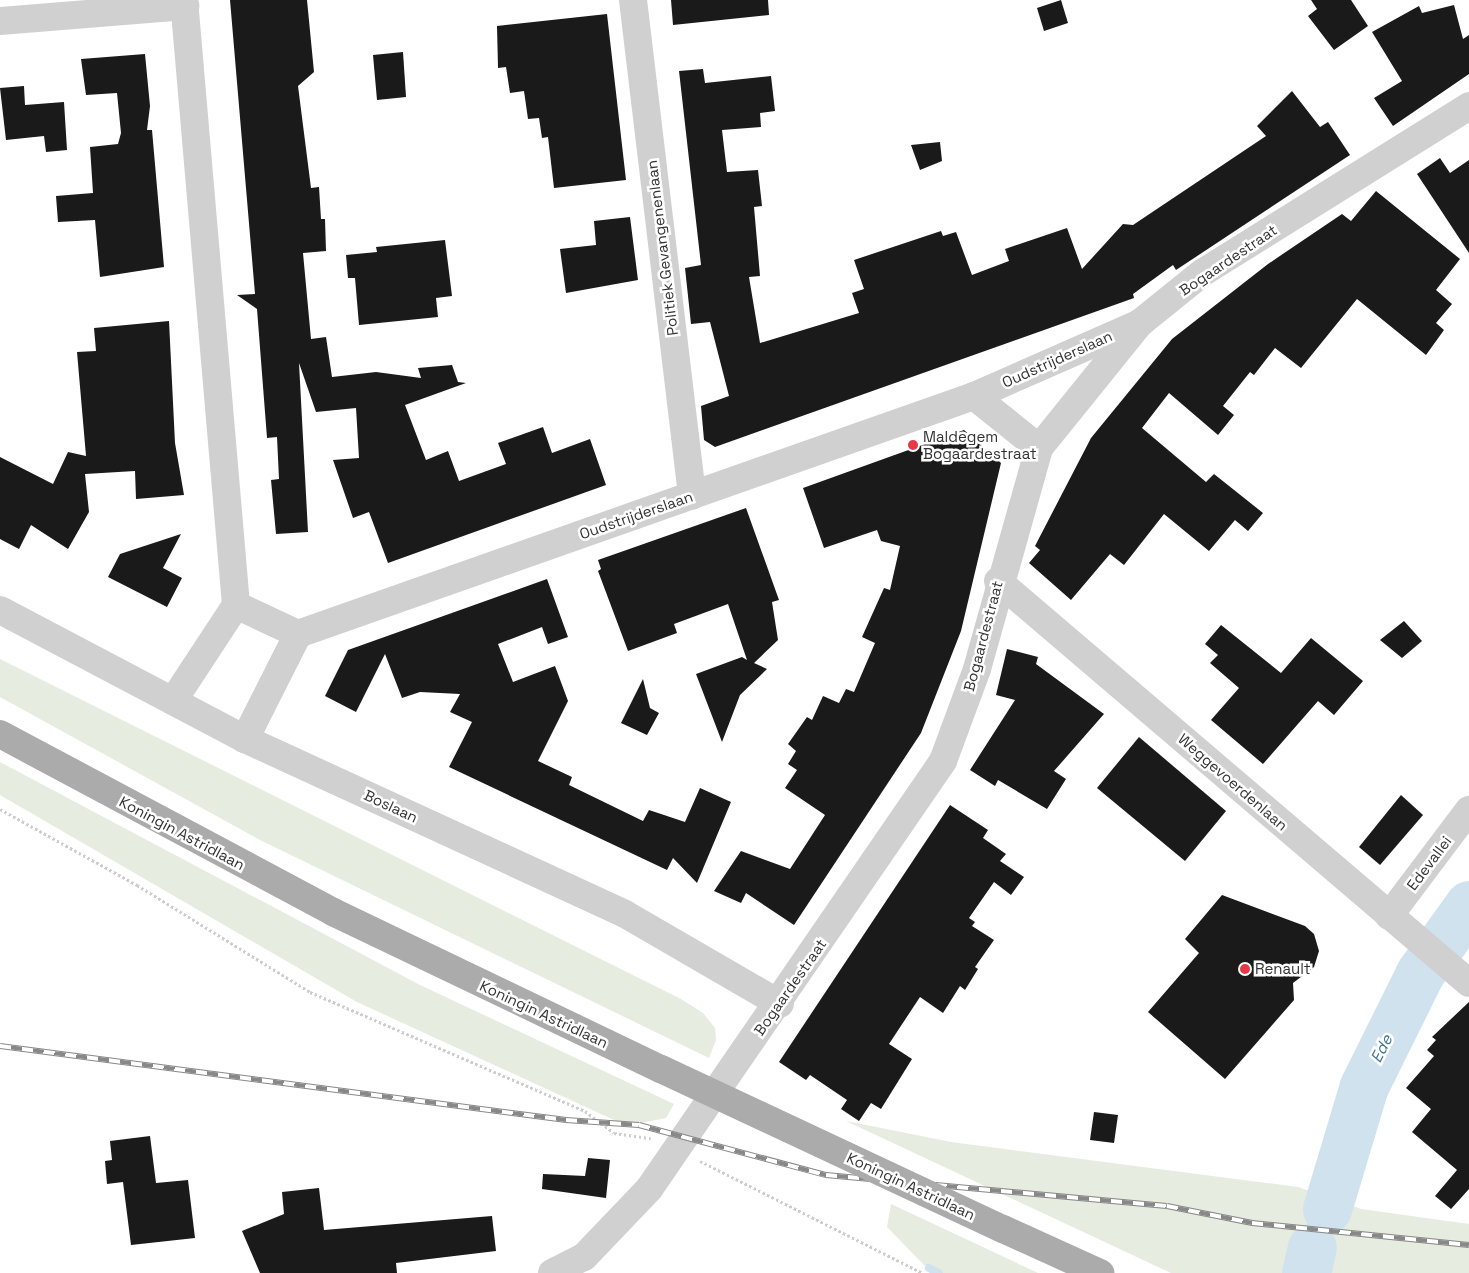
<!DOCTYPE html>
<html>
<head>
<meta charset="utf-8">
<style>
  body { margin:0 }
  #map { position:relative; width:1469px; height:1273px; overflow:hidden; background:#fff; font-family:"Space Grotesk",sans-serif }
  div>[style] { position:absolute }
  [style*='--x'] { left:calc(var(--x)*1px); top:calc(var(--y)*1px); width:calc(var(--w)*1px); rotate:calc(var(--a)*1deg) }
  .green>* { inset:0; background:#e6ecdf }
  .stream>* { height:8px; margin:-4px; padding:0 4px; transform-origin:4px; border-radius:4px; background:#cfe2ee }
  .river>* { height:49px; margin:-24.5px; padding:0 24.5px; transform-origin:24.5px; border-radius:24.5px; background:#cfe2ee }
  .building>* { inset:0; background:#1a1a1a }
  .path>* { height:3px; margin-top:-1.5px; transform-origin:0; background:repeating-linear-gradient(90deg,#cdcdcd 0 2.5px,transparent 0 5px) }
  .minor>* { height:28px; margin:-14px; padding:0 14px; transform-origin:14px; border-radius:14px; background:#d0d0d0 }
  .major>* { height:28px; margin:-14px; padding:0 14px; transform-origin:14px; border-radius:14px; background:#ababab }
  .rail>* { height:5.5px; margin-top:-2.75px; transform-origin:0; background:repeating-linear-gradient(90deg,#fff 0 11px,#888 0 22px); box-sizing:border-box; border-block:1px solid #888 }
  .major-bridge>* { height:28px; margin:-14px; padding:0 14px; transform-origin:14px; border-radius:14px; background:#ababab }
  .dots>* { width:14px; height:14px; translate:-50% -50%; box-sizing:border-box; border:2px solid #fff; border-radius:50% }
  span { translate:-50% -50%; white-space:nowrap; text-align:center; line-height:1.15; -webkit-text-stroke:5px #fff; paint-order:stroke }
  .street-label { font-size:15px; color:#333 }
  .poi-label { font-size:15px; color:#333 }
  .left { translate:0 -50%; text-align:left }
  .water-label { font-size:16px; color:#3f7597; font-style:italic }
</style>
</head>
<body>
<div id="map">
  <div class="green">
    <div style="clip-path:polygon(0 659px,681px 999px,703px 1013px,715px 1028px,716px 1040px,709px 1058px,260px 840px,0 697px)"></div>
    <div style="clip-path:polygon(0 762px,420px 985px,674px 1104px,666px 1118px,627px 1126px,357px 1002px,0 795px)"></div>
    <div style="clip-path:polygon(846px 1121px,951px 1142px,1298px 1187px,1361px 1209px,1469px 1224px,1469px 1273px,1171px 1273px)"></div>
    <div style="clip-path:polygon(891px 1204px,1038px 1273px,943px 1273px,924px 1265px,887px 1227px)"></div>
  </div>
  <div class="stream">
    <div style="--x:929;--y:1268;--w:11;--a:27"></div>
  </div>
  <div class="river">
    <div style="--x:1327;--y:1209;--w:128;--a:-73.3"></div>
    <div style="--x:1364;--y:1086;--w:126;--a:-63.6"></div>
    <div style="--x:1420;--y:973;--w:84;--a:-54.2"></div>
    <div style="--x:1306;--y:1273;--w:26;--a:-77"></div>
  </div>
  <div class="building">
    <div style="clip-path:polygon(230px 0,307px 0,314px 72px,298px 86px,311px 188px,319px 187px,321px 219px,325px 219px,326px 251px,303px 253px,311px 339px,326px 337px,332px 377px,376px 372px,421px 378px,418px 368px,452px 365px,458px 382px,466px 383px,405px 405px,426px 460px,448px 451px,459px 481px,506px 464px,498px 443px,543px 427px,552px 453px,590px 439px,606px 485px,388px 563px,369px 512px,353px 518px,333px 460px,359px 458px,356px 408px,316px 412px,299px 363px,308px 532px,276px 534px,271px 480px,279px 479px,277px 437px,267px 438px,257px 309px,237px 295px,255px 294px)"></div>
    <div style="clip-path:polygon(671px 0,768px 0,769px 15px,673px 25px)"></div>
    <div style="clip-path:polygon(1061px 0,1068px 23px,1044px 31px,1037px 8px)"></div>
    <div style="clip-path:polygon(1311px 0,1351px 0,1368px 26px,1334px 50px,1308px 16px,1317px 9px)"></div>
    <div style="clip-path:polygon(1454px 5px,1463px 39px,1469px 35px,1469px 74px,1393px 126px,1374px 98px,1402px 81px,1372px 32px,1419px 6px,1422px 13px)"></div>
    <div style="clip-path:polygon(607px 14px,626px 180px,554px 188px,548px 137px,542px 138px,539px 118px,528px 119px,524px 91px,510px 93px,506px 67px,498px 68px,497px 26px)"></div>
    <div style="clip-path:polygon(403px 52px,406px 97px,377px 100px,373px 55px)"></div>
    <div style="clip-path:polygon(145px 54px,150px 106px,147px 130px,152px 130px,164px 267px,100px 277px,95px 220px,58px 222px,56px 196px,93px 193px,90px 147px,118px 144px,121px 133px,117px 93px,86px 95px,81px 59px)"></div>
    <div style="clip-path:polygon(703px 69px,705px 83px,771px 76px,775px 111px,760px 113px,761px 127px,722px 130px,727px 172px,758px 170px,762px 206px,754px 207px,760px 276px,749px 277px,760px 343px,859px 313px,852px 293px,864px 289px,854px 260px,941px 231px,943px 236px,956px 232px,972px 275px,1009px 261px,1005px 249px,1067px 228px,1082px 269px,1123px 224px,1133px 225px,1266px 136px,1257px 126px,1292px 91px,1320px 127px,1328px 122px,1350px 155px,1176px 270px,1173px 265px,1133px 294px,1134px 298px,715px 447px,704px 440px,701px 406px,729px 396px,710px 322px,691px 324px,685px 268px,701px 265px,679px 71px)"></div>
    <div style="clip-path:polygon(24px 86px,25px 105px,64px 102px,67px 150px,46px 152px,44px 136px,6px 140px,0 88px)"></div>
    <div style="clip-path:polygon(940px 142px,942px 161px,920px 170px,911px 145px)"></div>
    <div style="clip-path:polygon(1440px 158px,1450px 173px,1469px 160px,1469px 253px,1417px 174px)"></div>
    <div style="clip-path:polygon(1376px 191px,1460px 259px,1436px 290px,1452px 304px,1436px 323px,1444px 330px,1426px 355px,1357px 299px,1301px 368px,1275px 348px,1254px 375px,1250px 372px,1223px 406px,1234px 415px,1218px 435px,1169px 393px,1142px 428px,1206px 482px,1214px 474px,1263px 513px,1248px 531px,1235px 520px,1209px 551px,1164px 514px,1124px 565px,1110px 554px,1071px 600px,1029px 563px,1040px 550px,1035px 546px,1091px 438px,1172px 339px,1268px 264px,1342px 214px,1351px 221px)"></div>
    <div style="clip-path:polygon(630px 217px,638px 280px,566px 293px,560px 249px,596px 245px,594px 221px)"></div>
    <div style="clip-path:polygon(445px 240px,452px 296px,436px 298px,438px 317px,359px 325px,355px 278px,348px 278px,346px 255px,377px 252px,376px 247px)"></div>
    <div style="clip-path:polygon(169px 321px,175px 443px,184px 495px,136px 499px,135px 471px,85px 474px,89px 512px,68px 549px,31px 525px,19px 549px,0 539px,0 457px,53px 484px,68px 452px,86px 456px,77px 352px,96px 351px,94px 328px)"></div>
    <div style="clip-path:polygon(964px 430px,1001px 463px,961px 631px,921px 733px,794px 925px,746px 893px,741px 903px,714px 891px,741px 851px,790px 869px,825px 815px,785px 788px,797px 770px,788px 764px,796px 751px,788px 744px,807px 717px,812px 720px,823px 696px,839px 703px,846px 689px,854px 692px,875px 643px,862px 637px,884px 588px,890px 590px,900px 546px,881px 541px,877px 530px,824px 548px,803px 488px)"></div>
    <div style="clip-path:polygon(746px 508px,779px 600px,772px 602px,778px 640px,754px 663px,767px 669px,740px 695px,722px 742px,696px 674px,742px 657px,747px 660px,728px 604px,674px 624px,677px 633px,628px 651px,598px 571px,601px 569px,598px 560px)"></div>
    <div style="clip-path:polygon(181px 534px,163px 568px,182px 578px,167px 607px,108px 577px,120px 554px)"></div>
    <div style="clip-path:polygon(547px 579px,568px 637px,548px 644px,542px 627px,498px 644px,513px 682px,555px 666px,568px 701px,538px 761px,572px 777px,569px 785px,643px 821px,649px 810px,685px 822px,700px 788px,731px 802px,697px 883px,673px 858px,667px 870px,449px 767px,472px 722px,450px 712px,460px 694px,420px 692px,402px 698px,385px 654px,356px 712px,325px 696px,348px 650px)"></div>
    <div style="clip-path:polygon(1404px 621px,1422px 641px,1402px 658px,1380px 640px)"></div>
    <div style="clip-path:polygon(1221px 625px,1281px 673px,1311px 638px,1363px 681px,1334px 715px,1318px 701px,1263px 764px,1211px 720px,1239px 688px,1210px 663px,1218px 655px,1205px 644px)"></div>
    <div style="clip-path:polygon(1007px 649px,1038px 657px,1036px 664px,1104px 714px,1054px 771px,1066px 779px,1047px 809px,998px 780px,995px 786px,970px 770px,1015px 700px,996px 695px)"></div>
    <div style="clip-path:polygon(643px 679px,650px 708px,659px 713px,647px 735px,621px 723px)"></div>
    <div style="clip-path:polygon(1139px 737px,1226px 811px,1185px 861px,1097px 788px)"></div>
    <div style="clip-path:polygon(1401px 795px,1423px 815px,1380px 865px,1359px 847px)"></div>
    <div style="clip-path:polygon(950px 805px,988px 830px,983px 838px,1006px 854px,1000px 861px,1024px 877px,1011px 895px,994px 882px,969px 918px,975px 922px,972px 926px,994px 940px,975px 967px,978px 969px,965px 990px,960px 986px,943px 1013px,920px 997px,889px 1044px,912px 1059px,881px 1109px,871px 1103px,859px 1121px,841px 1109px,847px 1100px,810px 1075px,806px 1080px,779px 1062px)"></div>
    <div style="clip-path:polygon(1222px 895px,1305px 926px,1314px 934px,1319px 951px,1314px 967px,1293px 983px,1294px 1000px,1225px 1079px,1148px 1012px,1199px 953px,1185px 939px)"></div>
    <div style="clip-path:polygon(1469px 1002px,1469px 1189px,1451px 1209px,1435px 1196px,1457px 1170px,1412px 1132px,1431px 1109px,1406px 1088px,1434px 1056px,1427px 1050px,1436px 1040px,1432px 1037px)"></div>
    <div style="clip-path:polygon(1094px 1112px,1118px 1115px,1114px 1143px,1090px 1140px)"></div>
    <div style="clip-path:polygon(150px 1136px,156px 1183px,188px 1180px,195px 1238px,131px 1245px,123px 1182px,107px 1184px,105px 1161px,112px 1160px,110px 1141px)"></div>
    <div style="clip-path:polygon(588px 1158px,610px 1160px,606px 1198px,542px 1189px,543px 1174px,585px 1176px)"></div>
    <div style="clip-path:polygon(319px 1188px,324px 1230px,492px 1216px,496px 1251px,396px 1263px,397px 1273px,260px 1273px,242px 1231px,284px 1214px,282px 1192px)"></div>
  </div>
  <div class="path">
    <div style="--x:0;--y:809;--w:157;--a:29"></div>
    <div style="--x:137;--y:885;--w:203;--a:31.7"></div>
    <div style="--x:310;--y:992;--w:300;--a:23.4"></div>
    <div style="--x:585;--y:1111;--w:36;--a:37"></div>
    <div style="--x:614;--y:1133;--w:37;--a:8"></div>
    <div style="--x:700;--y:1161;--w:250;--a:26.7"></div>
  </div>
  <div class="minor">
    <div style="--x:633;--y:0;--w:499;--a:83.2"></div>
    <div style="--x:0;--y:21;--w:186;--a:-4.6"></div>
    <div style="--x:974;--y:396;--w:83;--a:38.7"></div>
    <div style="--x:998;--y:581;--w:619;--a:40.48"></div>
    <div style="--x:236;--y:605;--w:68;--a:25.1"></div>
    <div style="--x:298;--y:634;--w:118;--a:116.8"></div>
    <div style="--x:0;--y:610;--w:277;--a:27.8"></div>
    <div style="--x:245;--y:739;--w:418;--a:24.7"></div>
    <div style="--x:625;--y:914;--w:179;--a:30.1"></div>
    <div style="--x:298;--y:634;--w:717;--a:-19.4"></div>
    <div style="--x:974;--y:396;--w:177;--a:-23.7"></div>
    <div style="--x:173;--y:701;--w:115;--a:-56.7"></div>
    <div style="--x:236;--y:605;--w:607;--a:-94.91"></div>
    <div style="--x:1389;--y:916;--w:133;--a:-53"></div>
    <div style="--x:552;--y:1273;--w:36;--a:-27"></div>
    <div style="--x:584;--y:1257;--w:94;--a:-46.3"></div>
    <div style="--x:649;--y:1189;--w:519;--a:-55.51"></div>
    <div style="--x:943;--y:761;--w:98;--a:-69.7"></div>
    <div style="--x:977;--y:669;--w:230;--a:-74.3"></div>
    <div style="--x:1039;--y:448;--w:161;--a:-51.1"></div>
    <div style="--x:1140;--y:323;--w:80;--a:-38.9"></div>
    <div style="--x:1202;--y:273;--w:315;--a:-32"></div>
  </div>
  <div class="major">
    <div style="--x:0;--y:734;--w:378;--a:28.1"></div>
    <div style="--x:333;--y:912;--w:364;--a:25.6"></div>
    <div style="--x:1003;--y:1229;--w:107;--a:24.4"></div>
  </div>
  <div class="rail">
    <div style="--x:0;--y:1046;--w:571;--a:7.45"></div>
    <div style="--x:566;--y:1120;--w:73;--a:3.9"></div>
    <div style="--x:639;--y:1125;--w:194;--a:15"></div>
    <div style="--x:826;--y:1175;--w:342;--a:5.2"></div>
    <div style="--x:1167;--y:1206;--w:87;--a:11.3"></div>
    <div style="--x:1252;--y:1223;--w:218;--a:5.8"></div>
  </div>
  <div class="major-bridge">
    <div style="--x:661;--y:1069;--w:378;--a:25.1"></div>
  </div>
  <div class="dots">
    <div style="left:913px;top:445px;background:#e63946"></div>
    <div style="left:1245px;top:969px;background:#e63946"></div>
  </div>
  <div class="street-label">
    <span style="left:662px;top:248px;rotate:-97deg">Politiek Gevangenenlaan</span>
    <span style="left:1228px;top:260px;rotate:-34deg">Bogaardestraat</span>
    <span style="left:1057px;top:359px;rotate:-24deg">Oudstrijderslaan</span>
    <span style="left:636px;top:515px;rotate:-19deg">Oudstrijderslaan</span>
    <span style="left:983px;top:636px;rotate:-75deg">Bogaardestraat</span>
    <span style="left:1233px;top:782px;rotate:41deg">Weggevoerdenlaan</span>
    <span style="left:391px;top:806px;rotate:25deg">Boslaan</span>
    <span style="left:182px;top:833px;rotate:28deg">Koningin Astridlaan</span>
    <span style="left:1429px;top:863px;rotate:-53deg">Edevallei</span>
    <span style="left:790px;top:987px;rotate:-55deg">Bogaardestraat</span>
    <span style="left:544px;top:1014px;rotate:25deg">Koningin Astridlaan</span>
    <span style="left:911px;top:1186px;rotate:25deg">Koningin Astridlaan</span>
  </div>
  <div class="poi-label">
    <span class="left" style="left:923px;top:445px">Maldegem<br>Bogaardestraat</span>
    <span class="left" style="left:1255px;top:969px">Renault</span>
  </div>
  <div class="water-label">
    <span style="left:1382px;top:1049px;rotate:-63deg">Ede</span>
  </div>
</div>
</body>
</html>
